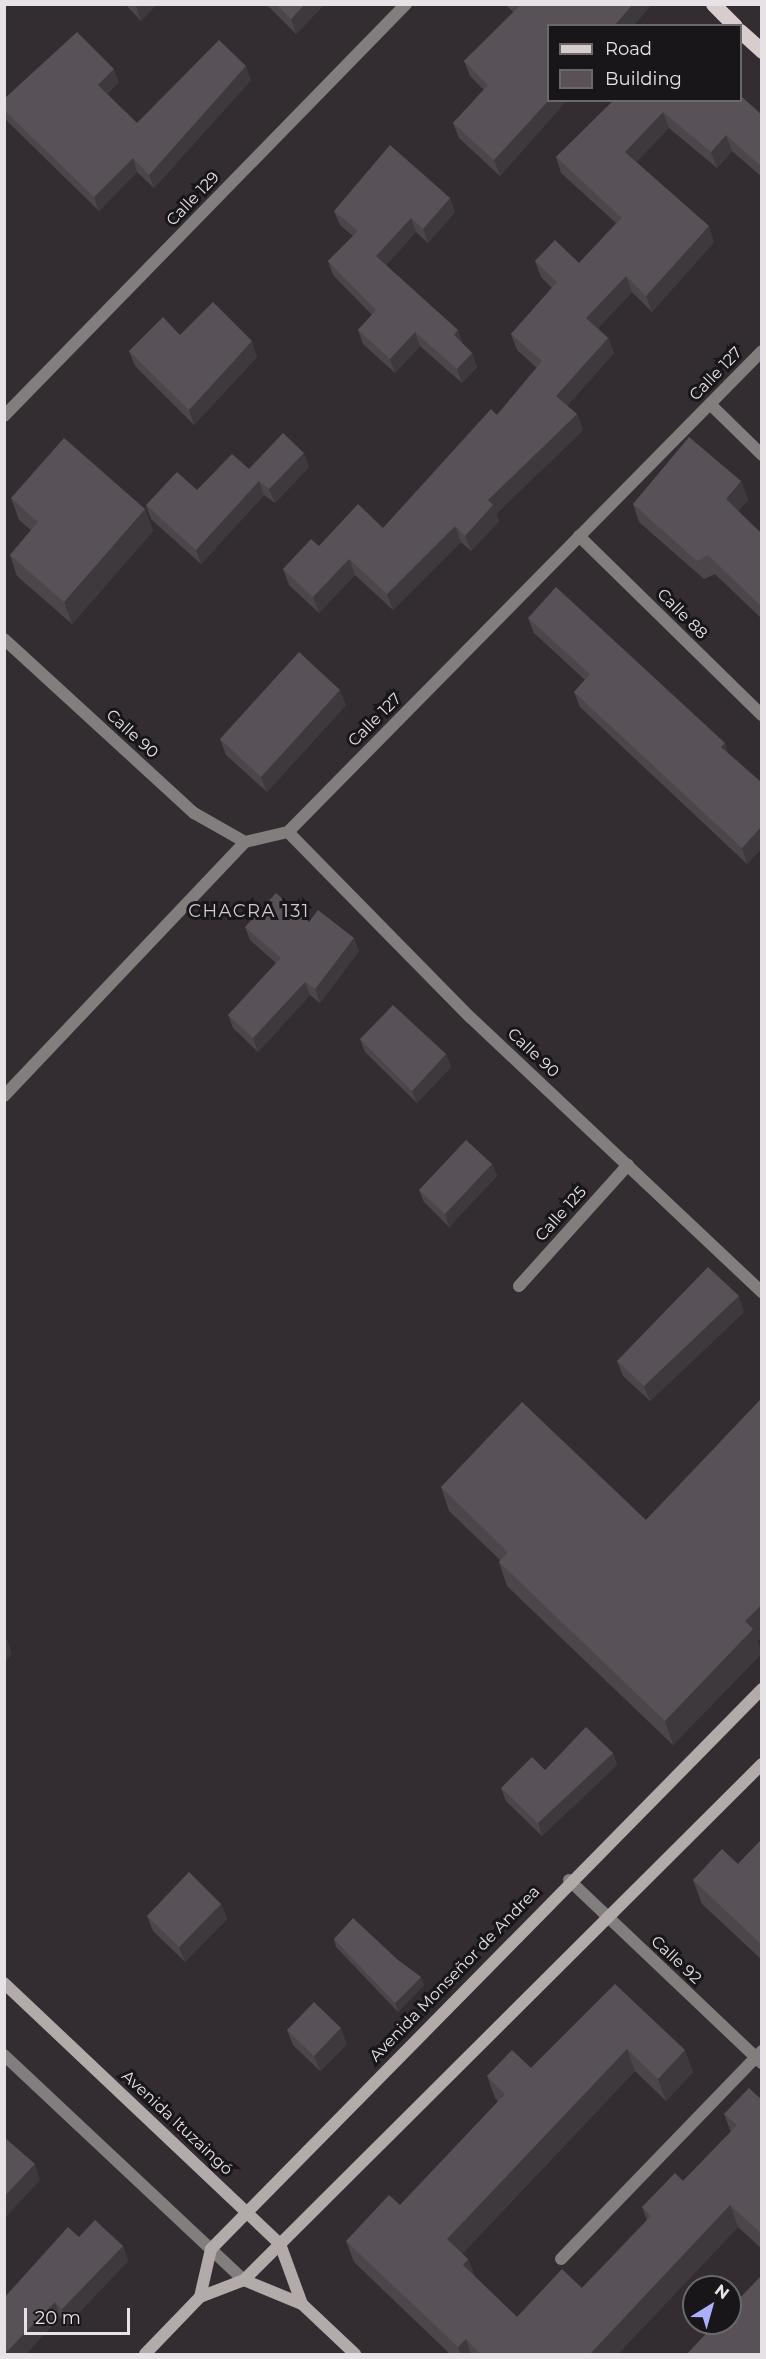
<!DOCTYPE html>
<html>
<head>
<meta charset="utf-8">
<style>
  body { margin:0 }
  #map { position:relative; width:766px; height:2359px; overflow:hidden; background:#332d32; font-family:Montserrat,sans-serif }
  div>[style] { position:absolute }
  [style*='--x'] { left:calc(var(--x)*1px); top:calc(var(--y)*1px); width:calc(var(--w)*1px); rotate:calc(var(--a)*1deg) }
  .minor>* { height:12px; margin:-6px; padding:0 6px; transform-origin:6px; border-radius:6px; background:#837e7e }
  .tertiary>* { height:12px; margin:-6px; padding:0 6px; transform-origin:6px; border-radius:6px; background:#837e7e }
  .secondary>* { height:12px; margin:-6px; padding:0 6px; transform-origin:6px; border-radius:6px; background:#b2abaa }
  .primary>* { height:15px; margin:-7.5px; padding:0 7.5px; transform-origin:7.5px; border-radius:7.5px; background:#d7cdcd }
  .wall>* { inset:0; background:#4c464b }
  .shaded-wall>* { inset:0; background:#3e393d }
  .building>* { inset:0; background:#585157 }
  span { translate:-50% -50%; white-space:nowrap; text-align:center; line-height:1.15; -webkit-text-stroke:6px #191619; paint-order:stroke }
  .street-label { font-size:16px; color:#e6e2e5 }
  .neighbourhood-label { font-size:18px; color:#d1c9d0; letter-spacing:1.5px }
  .frame { position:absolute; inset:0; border:6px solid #e6e2e5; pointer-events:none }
  .legend { position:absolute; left:547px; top:24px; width:195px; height:78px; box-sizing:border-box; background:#191619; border:2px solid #6b686b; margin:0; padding:8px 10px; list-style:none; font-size:18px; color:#e6e2e5 }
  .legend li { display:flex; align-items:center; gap:12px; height:30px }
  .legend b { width:30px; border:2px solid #6b686b }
  .north { position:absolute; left:682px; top:2275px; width:60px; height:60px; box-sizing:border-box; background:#191619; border:2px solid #6b686b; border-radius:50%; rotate:37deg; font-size:16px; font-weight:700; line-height:24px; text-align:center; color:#e6e2e5 }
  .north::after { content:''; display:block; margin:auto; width:21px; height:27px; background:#acaffb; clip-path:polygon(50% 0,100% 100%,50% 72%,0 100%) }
  .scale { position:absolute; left:24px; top:2308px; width:106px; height:27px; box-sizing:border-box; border:3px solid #e6e2e5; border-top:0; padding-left:8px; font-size:18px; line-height:21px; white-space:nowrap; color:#e6e2e5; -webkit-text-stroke:4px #191619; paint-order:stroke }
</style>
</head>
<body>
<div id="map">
  <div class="minor">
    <div style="--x:710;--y:404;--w:73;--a:44.4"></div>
    <div style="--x:4;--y:416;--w:576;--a:-45.7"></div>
    <div style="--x:579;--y:536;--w:256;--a:44.4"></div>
    <div style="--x:4;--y:639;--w:258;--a:42.5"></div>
    <div style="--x:194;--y:813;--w:59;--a:29.6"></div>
    <div style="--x:288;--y:832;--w:261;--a:45.5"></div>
    <div style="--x:471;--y:1018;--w:400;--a:43.3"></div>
    <div style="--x:4;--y:1096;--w:350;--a:-46.5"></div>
    <div style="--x:245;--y:842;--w:44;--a:-13.1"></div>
    <div style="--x:288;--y:832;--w:675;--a:-45.42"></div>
    <div style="--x:519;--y:1286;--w:163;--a:-48"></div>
    <div style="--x:569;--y:1880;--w:266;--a:43.5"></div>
    <div style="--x:561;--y:2259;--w:289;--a:-46"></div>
  </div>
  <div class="tertiary">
    <div style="--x:4;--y:2055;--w:329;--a:43.2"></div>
  </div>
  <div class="secondary">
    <div style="--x:4;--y:1983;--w:380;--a:43.4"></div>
    <div style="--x:280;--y:2244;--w:64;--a:69.9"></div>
    <div style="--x:244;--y:2280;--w:63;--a:22.5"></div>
    <div style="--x:302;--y:2304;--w:73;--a:43.3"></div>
    <div style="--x:200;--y:2297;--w:49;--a:-77.1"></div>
    <div style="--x:211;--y:2249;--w:786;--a:-45.46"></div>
    <div style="--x:145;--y:2354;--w:79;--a:-46"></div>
    <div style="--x:200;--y:2297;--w:47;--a:-21.1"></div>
    <div style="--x:244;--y:2280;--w:731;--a:-44.89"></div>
  </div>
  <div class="primary">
    <div style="--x:713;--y:4;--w:31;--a:45"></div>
    <div style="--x:740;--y:31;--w:30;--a:42"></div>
  </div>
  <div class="wall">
    <div style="clip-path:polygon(125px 4px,157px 4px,141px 21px)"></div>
    <div style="clip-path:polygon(266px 4px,325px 4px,296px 34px)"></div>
    <div style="clip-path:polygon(505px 4px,652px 4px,633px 26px,549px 100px,567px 100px,500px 176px,459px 138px,453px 123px,484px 90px,470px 76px,464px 61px,513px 12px)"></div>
    <div style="clip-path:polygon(251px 80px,154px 188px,137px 172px,99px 211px,4px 118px,4px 99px,119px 82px,107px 94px,137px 123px)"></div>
    <div style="clip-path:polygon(614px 100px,762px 115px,762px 177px,732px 151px,717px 168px,669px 128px,636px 162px,714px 242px,652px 312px,632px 292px,598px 328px,608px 338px,614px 353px,567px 406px,577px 414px,583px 430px,496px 514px,499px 521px,471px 551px,461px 542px,393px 610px,355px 575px,319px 613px,289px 585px,283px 569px,319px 546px,383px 528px,497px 415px,537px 368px,517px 350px,511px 334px,552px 288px,541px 277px,535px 261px,579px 263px,616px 223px,561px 173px,556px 157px)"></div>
    <div style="clip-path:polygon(450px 198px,455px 212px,428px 243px,416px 232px,386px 265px,472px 353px,477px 367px,462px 383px,420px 346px,395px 373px,363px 344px,358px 330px,372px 315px,333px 275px,328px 261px,353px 236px,340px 225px,334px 211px)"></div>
    <div style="clip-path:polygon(180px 335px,257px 357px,194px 425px,135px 366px,129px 351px)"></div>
    <div style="clip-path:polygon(309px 467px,275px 503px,264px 495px,201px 564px,151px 519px,146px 505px,197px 490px,249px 469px)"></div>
    <div style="clip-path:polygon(741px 481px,748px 500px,738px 511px,762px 534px,762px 619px,715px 574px,704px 579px,639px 522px,633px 504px)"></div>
    <div style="clip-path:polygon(11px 498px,145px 509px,153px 531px,72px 624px,17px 576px,10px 555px,31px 530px,19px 520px)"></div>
    <div style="clip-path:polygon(528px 618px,728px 753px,762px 783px,762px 848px,747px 864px,580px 707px,574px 692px,585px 680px,534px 633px)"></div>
    <div style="clip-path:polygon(346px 705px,267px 792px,226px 755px,220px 739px)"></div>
    <div style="clip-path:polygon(309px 922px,359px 951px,320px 1003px,310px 995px,258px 1052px,233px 1028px,228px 1015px,276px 963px,250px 940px,245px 927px)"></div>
    <div style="clip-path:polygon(360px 1039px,446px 1054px,451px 1067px,417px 1103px,365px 1052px)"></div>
    <div style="clip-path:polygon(492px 1164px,497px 1176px,449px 1227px,424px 1202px,419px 1190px)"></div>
    <div style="clip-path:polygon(744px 1312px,650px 1401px,623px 1376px,617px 1361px)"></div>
    <div style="clip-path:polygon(762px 1398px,762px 1637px,757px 1641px,762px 1653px,673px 1745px,507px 1586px,499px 1562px,500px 1560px,449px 1511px,441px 1487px,646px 1520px)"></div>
    <div style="clip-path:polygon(613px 1753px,617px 1765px,542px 1836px,506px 1801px,501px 1788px)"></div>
    <div style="clip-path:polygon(762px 1839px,762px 1960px,702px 1904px,693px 1880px,738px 1864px)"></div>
    <div style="clip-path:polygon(221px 1904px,227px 1919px,185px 1962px,153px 1931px,147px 1916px)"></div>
    <div style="clip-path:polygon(334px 1939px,421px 1977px,424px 1985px,398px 2012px,336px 1947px)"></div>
    <div style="clip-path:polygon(615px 1984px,693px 2072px,666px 2101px,635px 2071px,462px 2254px,468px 2259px,475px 2277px,517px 2317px,582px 2288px,647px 2220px,642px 2207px,683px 2181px,731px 2132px,724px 2114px,762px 2100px,762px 2249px,738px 2227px,617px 2355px,451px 2355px,354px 2262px,346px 2241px,400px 2205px,498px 2102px,495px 2098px,487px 2076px,531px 2068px)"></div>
    <div style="clip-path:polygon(287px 2030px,347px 2044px,320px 2071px,293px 2045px)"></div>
    <div style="clip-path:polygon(79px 2237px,123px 2246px,128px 2261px,68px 2324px,60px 2317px,25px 2355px,4px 2355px)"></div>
  </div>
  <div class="shaded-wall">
    <div style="clip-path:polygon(136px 4px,157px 4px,141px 21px,136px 5px)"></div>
    <div style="clip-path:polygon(305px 4px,325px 4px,296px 34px,291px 19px)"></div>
    <div style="clip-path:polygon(633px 4px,652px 4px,633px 26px,614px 26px)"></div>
    <div style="clip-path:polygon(246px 66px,251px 80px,154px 188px,149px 175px)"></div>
    <div style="clip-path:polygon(114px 69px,119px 82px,103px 98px,98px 85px)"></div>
    <div style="clip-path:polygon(549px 100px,567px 100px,500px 176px,494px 160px)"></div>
    <div style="clip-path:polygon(663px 112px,669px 128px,631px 168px,625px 152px)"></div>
    <div style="clip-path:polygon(726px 135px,732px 151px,717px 168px,711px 152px)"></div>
    <div style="clip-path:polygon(133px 158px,137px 172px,99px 211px,94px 197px)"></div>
    <div style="clip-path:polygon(450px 198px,455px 212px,428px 243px,423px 229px)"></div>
    <div style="clip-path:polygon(411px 218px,416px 232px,382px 270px,376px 256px)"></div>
    <div style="clip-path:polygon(709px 226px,714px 242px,652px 312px,646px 296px)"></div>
    <div style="clip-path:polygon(626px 276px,632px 292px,592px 334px,586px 318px)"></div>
    <div style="clip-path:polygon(458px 330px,463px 344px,454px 335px)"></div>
    <div style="clip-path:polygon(415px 332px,420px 346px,395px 373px,390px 359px)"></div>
    <div style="clip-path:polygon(608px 338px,614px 353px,562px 412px,556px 396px)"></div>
    <div style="clip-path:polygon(252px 341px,257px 357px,194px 425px,189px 410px)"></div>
    <div style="clip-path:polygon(472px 353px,477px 367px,462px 383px,457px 369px)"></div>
    <div style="clip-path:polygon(577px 414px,583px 430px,496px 514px,499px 521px,471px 551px,465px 536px,488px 500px)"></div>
    <div style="clip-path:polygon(304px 453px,309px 467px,275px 503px,269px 489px)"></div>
    <div style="clip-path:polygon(259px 481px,264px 495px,201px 564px,196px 550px)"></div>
    <div style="clip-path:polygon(741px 481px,748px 500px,732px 517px,726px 499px)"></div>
    <div style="clip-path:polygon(145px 509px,153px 531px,72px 624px,64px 602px)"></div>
    <div style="clip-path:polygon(455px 526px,461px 542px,393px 610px,387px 594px)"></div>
    <div style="clip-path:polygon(349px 559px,355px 575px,319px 613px,313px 597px)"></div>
    <div style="clip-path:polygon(340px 690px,346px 705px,267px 792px,261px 777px)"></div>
    <div style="clip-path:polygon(725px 743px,730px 759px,721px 747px)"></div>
    <div style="clip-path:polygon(762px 826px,762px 848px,747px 864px,742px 848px)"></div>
    <div style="clip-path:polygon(354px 938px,359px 951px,320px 1003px,315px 989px)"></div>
    <div style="clip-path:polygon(305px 982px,310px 995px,258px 1052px,253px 1038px)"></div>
    <div style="clip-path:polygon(446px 1054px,451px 1067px,417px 1103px,412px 1091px)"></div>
    <div style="clip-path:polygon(492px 1164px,497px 1176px,449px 1227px,445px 1214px)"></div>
    <div style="clip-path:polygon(739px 1296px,744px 1312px,650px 1401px,644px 1386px)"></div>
    <div style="clip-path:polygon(762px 1604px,762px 1637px,757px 1641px,762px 1653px,673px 1745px,665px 1721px,745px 1621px)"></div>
    <div style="clip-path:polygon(7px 1639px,12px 1654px,4px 1663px,4px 1641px)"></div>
    <div style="clip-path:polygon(613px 1753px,617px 1765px,542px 1836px,538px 1823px)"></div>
    <div style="clip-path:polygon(221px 1904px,227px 1919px,185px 1962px,179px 1947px)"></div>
    <div style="clip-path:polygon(421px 1977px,424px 1985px,398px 2012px,395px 2003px)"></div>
    <div style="clip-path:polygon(341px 2028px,347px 2044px,320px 2071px,314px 2056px)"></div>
    <div style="clip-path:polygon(627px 2049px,635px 2071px,455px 2261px,447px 2239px)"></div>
    <div style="clip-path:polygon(685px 2050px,693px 2072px,666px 2101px,658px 2079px)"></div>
    <div style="clip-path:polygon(35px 2164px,40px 2180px,4px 2219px,4px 2197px)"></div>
    <div style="clip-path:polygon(730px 2205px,738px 2227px,617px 2355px,589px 2355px)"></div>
    <div style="clip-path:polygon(123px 2246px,128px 2261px,68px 2324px,62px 2309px)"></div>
    <div style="clip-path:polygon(468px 2259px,476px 2281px,463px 2265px)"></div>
    <div style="clip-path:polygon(55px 2302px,60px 2317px,25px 2355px,4px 2355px)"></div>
    <div style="clip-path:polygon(466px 2339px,471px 2355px,461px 2355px,458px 2347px)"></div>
  </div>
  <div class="building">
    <div style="clip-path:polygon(276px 4px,305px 4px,291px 19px)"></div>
    <div style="clip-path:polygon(516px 4px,633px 4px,614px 26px,549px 26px,549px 100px,494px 160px,453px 123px,488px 85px,464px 61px,519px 7px)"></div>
    <div style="clip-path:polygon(77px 32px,114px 69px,98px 85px,137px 123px,219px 40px,246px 66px,149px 175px,133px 158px,94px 197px,4px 110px,4px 99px)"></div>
    <div style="clip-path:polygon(741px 96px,762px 115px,762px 167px,726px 135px,711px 152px,663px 112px,625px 152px,709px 226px,646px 296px,626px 276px,586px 318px,608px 338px,556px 396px,577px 414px,488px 500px,493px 505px,465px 536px,455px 526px,387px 594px,349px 559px,313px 597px,283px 569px,311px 539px,319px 546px,358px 504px,383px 528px,491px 409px,497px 415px,542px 361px,511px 334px,557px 282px,535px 261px,555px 240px,579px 263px,622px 218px,556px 157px,614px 100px,741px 100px)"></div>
    <div style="clip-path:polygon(390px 145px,450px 198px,423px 229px,411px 218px,376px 256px,458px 330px,454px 335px,472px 353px,457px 369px,415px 332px,390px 359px,358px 330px,376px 310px,328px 261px,358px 231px,334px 211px)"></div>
    <div style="clip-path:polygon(213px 302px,252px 341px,189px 410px,129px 351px,163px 317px,180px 335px)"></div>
    <div style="clip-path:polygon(283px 433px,304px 453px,269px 489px,259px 481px,196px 550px,146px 505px,177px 472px,197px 490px,232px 454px,249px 469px)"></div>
    <div style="clip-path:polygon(689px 437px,741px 481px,726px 499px,762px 534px,762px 607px,708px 555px,697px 561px,633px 504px)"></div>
    <div style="clip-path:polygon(64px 438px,145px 509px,64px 602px,10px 555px,38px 522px,11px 498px)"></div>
    <div style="clip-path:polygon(556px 587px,725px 743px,721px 747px,762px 783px,762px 826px,742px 848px,574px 692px,590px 674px,528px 618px)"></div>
    <div style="clip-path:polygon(299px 652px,340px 690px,261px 777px,220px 739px)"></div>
    <div style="clip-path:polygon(276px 893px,309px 922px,318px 910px,354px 938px,315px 989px,305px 982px,253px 1038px,228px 1015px,281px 958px,245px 927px)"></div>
    <div style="clip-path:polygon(393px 1005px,446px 1054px,412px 1091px,360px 1039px)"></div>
    <div style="clip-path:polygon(466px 1140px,492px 1164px,445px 1214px,419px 1190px)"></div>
    <div style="clip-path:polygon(708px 1267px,739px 1296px,644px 1386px,617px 1361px)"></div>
    <div style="clip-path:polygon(762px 1398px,762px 1604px,745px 1621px,753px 1629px,665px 1721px,499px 1562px,508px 1552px,441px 1487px,522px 1402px,646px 1520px)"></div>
    <div style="clip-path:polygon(586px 1727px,613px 1753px,538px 1823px,501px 1788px,532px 1757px,545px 1770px)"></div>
    <div style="clip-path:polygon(762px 1839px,762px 1945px,693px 1880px,722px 1849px,738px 1864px)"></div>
    <div style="clip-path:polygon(189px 1872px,221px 1904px,179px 1947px,147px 1916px)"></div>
    <div style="clip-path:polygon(353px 1918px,398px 1960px,421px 1977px,395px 2003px,334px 1939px)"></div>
    <div style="clip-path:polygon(615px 1984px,685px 2050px,658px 2079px,627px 2049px,447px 2239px,468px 2259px,463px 2265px,517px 2317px,562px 2269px,582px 2288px,651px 2216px,642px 2207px,675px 2173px,683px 2181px,737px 2125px,724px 2114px,749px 2088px,762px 2100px,762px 2234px,730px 2205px,589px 2355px,482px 2355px,466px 2339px,458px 2347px,346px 2241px,389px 2195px,400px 2205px,505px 2094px,487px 2076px,512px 2050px,531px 2068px)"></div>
    <div style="clip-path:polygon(314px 2002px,341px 2028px,314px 2056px,287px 2030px)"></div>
    <div style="clip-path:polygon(4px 2137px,35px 2164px,4px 2197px)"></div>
    <div style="clip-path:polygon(95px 2220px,123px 2246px,62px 2309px,55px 2302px,4px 2354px,4px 2298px,68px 2227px,79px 2237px)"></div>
    <div style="clip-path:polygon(762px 2275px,762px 2351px,758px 2355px,686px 2355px,716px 2323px,730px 2323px,730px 2308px)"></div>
  </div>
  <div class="street-label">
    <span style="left:193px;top:199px;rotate:-46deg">Calle 129</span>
    <span style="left:716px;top:374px;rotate:-46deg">Calle 127</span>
    <span style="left:682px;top:614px;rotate:45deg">Calle 88</span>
    <span style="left:375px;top:720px;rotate:-45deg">Calle 127</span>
    <span style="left:132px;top:734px;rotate:42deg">Calle 90</span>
    <span style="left:533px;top:1053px;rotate:43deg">Calle 90</span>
    <span style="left:561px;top:1214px;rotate:-48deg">Calle 125</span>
    <span style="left:676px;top:1960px;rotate:43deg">Calle 92</span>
    <span style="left:455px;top:1974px;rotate:-46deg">Avenida Monseñor de Andrea</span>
    <span style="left:177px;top:2123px;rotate:43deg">Avenida Ituzaingó</span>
  </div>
  <div class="neighbourhood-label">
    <span style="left:249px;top:911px">CHACRA 131</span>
  </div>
  <div class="frame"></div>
  <ul class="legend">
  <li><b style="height:8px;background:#d7cdcd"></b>Road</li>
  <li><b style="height:16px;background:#585157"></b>Building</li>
  </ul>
  <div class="north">N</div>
  <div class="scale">20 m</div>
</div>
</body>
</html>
